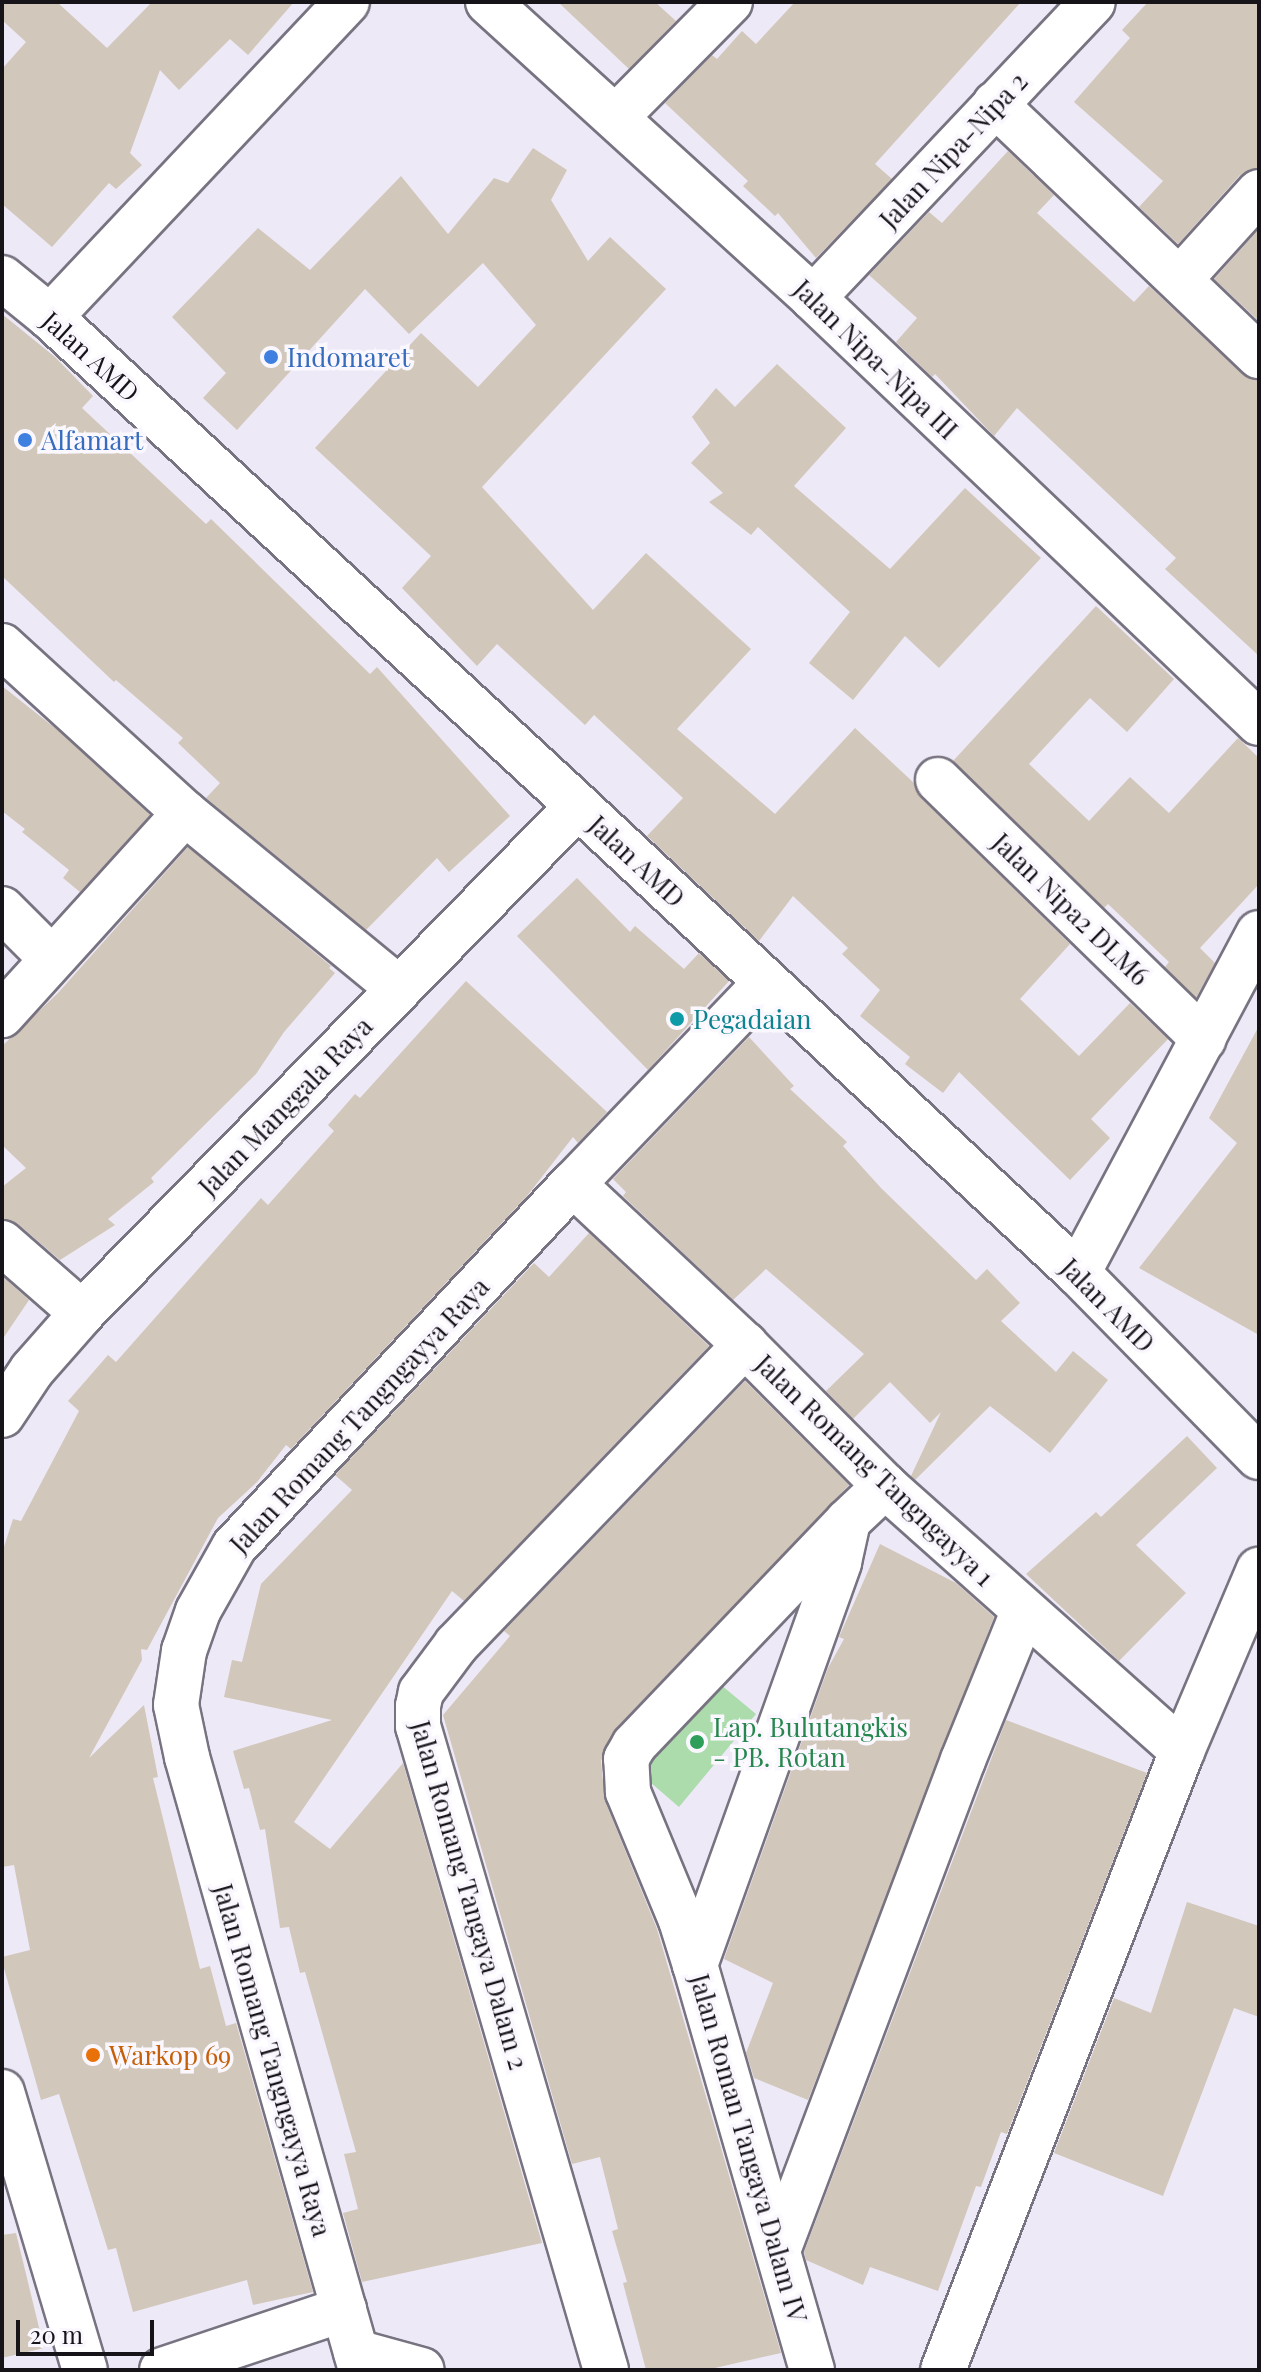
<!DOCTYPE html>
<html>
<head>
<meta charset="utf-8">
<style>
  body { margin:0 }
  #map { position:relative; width:1261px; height:2372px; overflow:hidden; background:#eee9f7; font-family:"Playfair Display",serif }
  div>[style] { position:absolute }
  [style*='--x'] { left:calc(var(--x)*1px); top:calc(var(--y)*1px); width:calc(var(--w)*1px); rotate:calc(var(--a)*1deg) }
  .green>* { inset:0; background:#acdbac }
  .building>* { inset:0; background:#d1c7ba }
  .roads { filter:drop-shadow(2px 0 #787380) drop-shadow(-2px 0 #787380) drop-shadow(0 2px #787380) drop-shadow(0 -2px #787380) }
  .street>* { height:44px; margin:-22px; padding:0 22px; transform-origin:22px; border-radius:22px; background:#fff }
  .secondary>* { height:44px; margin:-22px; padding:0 22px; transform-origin:22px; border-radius:22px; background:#fff }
  .dots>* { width:22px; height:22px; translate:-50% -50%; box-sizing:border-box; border:4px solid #faf8fe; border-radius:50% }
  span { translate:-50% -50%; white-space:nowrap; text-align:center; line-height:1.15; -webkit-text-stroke:7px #faf8fe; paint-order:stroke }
  .street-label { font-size:26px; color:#161419 }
  .shop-label { font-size:26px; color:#366cbe }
  .left { translate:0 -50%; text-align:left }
  .culture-label { font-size:26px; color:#0d838f }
  .leisure-label { font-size:26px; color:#27864d }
  .food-label { font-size:26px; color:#c56008 }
  .frame { position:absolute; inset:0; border:4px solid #161419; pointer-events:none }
  .scale { position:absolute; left:16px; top:2320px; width:138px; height:36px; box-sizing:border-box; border:4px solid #161419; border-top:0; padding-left:10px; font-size:24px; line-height:28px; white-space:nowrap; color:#161419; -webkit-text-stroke:6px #faf8fe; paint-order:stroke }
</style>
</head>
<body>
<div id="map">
  <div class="green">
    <div style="clip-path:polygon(715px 1680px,756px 1714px,679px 1807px,636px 1770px)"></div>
  </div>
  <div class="building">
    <div style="clip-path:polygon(2px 2px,57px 2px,107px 48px,152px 2px,294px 2px,248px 55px,230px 39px,179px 90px,160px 70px,130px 153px,142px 165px,116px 189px,109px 183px,52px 247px,2px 204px,2px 69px,26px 42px,2px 20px)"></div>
    <div style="clip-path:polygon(558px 2px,655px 2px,676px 21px,629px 69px)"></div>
    <div style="clip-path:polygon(795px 2px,1021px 2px,875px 164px,892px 179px,816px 258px,778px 213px,775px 216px,743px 186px,748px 181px,665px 103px,712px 55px,717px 59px,742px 31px,756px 44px)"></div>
    <div style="clip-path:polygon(1148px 2px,1259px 2px,1259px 168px,1240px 175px,1178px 244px,1139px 207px,1163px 181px,1074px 102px,1130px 38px,1122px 30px)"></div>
    <div style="clip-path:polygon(533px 148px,567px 170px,551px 200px,588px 261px,610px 237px,666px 289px,482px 487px,593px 610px,646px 553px,751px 649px,677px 729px,775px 814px,855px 728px,914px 783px,921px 798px,1070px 944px,1020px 999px,1079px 1056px,1130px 1003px,1168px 1039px,1091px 1119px,1110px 1138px,1070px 1180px,959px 1072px,943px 1093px,905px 1064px,910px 1057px,860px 1016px,880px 990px,842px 954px,848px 948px,793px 896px,759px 941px,647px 836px,683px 798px,594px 715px,585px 725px,497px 644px,477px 666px,402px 588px,431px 556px,315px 448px,421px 333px,478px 387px,536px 325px,483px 263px,409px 334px,365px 289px,237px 430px,203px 398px,226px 373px,172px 317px,258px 228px,310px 270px,401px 176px,448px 234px,494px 178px,508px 183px)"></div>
    <div style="clip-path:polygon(1008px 151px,1054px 195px,1037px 213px,1134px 302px,1149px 286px,1242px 374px,1259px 380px,1259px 656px,1165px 569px,1176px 558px,1017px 408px,994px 436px,935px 374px,932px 377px,896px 342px,917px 318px,869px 275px,929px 212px,942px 223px)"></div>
    <div style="clip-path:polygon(1259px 229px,1259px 321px,1214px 279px)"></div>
    <div style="clip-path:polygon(2px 314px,55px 357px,93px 396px,82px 408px,206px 524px,211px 519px,370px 674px,377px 667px,510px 816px,449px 872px,437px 858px,366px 930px,206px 798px,220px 783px,178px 743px,183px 738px,116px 680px,114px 682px,2px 576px)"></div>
    <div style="clip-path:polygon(777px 364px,846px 428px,794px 486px,890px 569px,965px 488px,1041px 558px,939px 668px,905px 636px,853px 700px,809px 663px,850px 612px,758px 527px,751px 535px,709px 502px,723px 493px,691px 463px,710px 443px,692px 417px,716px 388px,735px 407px)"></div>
    <div style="clip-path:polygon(1096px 606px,1174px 679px,1127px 732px,1090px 698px,1029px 764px,1089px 821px,1130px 777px,1169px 813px,1238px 738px,1259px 758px,1259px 884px,1200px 948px,1215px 963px,1196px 998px,1165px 967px,1169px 962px,1108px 904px,1104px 908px,953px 761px)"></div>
    <div style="clip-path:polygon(2px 686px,60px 732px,150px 815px,80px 892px,63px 878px,69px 870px,22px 832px,25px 829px,2px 811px)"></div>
    <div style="clip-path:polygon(188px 847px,331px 966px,329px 968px,335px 973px,284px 1032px,256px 1074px,151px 1178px,154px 1182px,108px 1219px,115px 1225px,60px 1260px,18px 1224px,2px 1219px,2px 1187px,26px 1168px,2px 1145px,2px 1046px,58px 993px)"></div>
    <div style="clip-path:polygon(577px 878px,630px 932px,635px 926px,684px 969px,699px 953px,729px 981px,648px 1070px,517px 936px)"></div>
    <div style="clip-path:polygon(466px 981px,607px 1112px,578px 1143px,573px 1137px,527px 1196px,291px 1449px,286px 1445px,257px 1482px,218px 1518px,147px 1650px,141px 1649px,142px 1660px,89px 1758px,144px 1705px,158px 1777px,153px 1778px,200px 1969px,210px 1966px,226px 2026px,236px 2023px,313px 2292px,253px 2305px,247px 2280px,133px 2312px,116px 2248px,108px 2250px,59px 2094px,41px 2100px,2px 1961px,2px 1957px,30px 1950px,14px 1865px,2px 1867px,2px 1553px,13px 1519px,21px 1521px,79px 1411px,68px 1401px,108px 1355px,116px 1362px,261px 1198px,268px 1205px,334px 1131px,328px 1125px,355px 1094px,360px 1098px)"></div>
    <div style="clip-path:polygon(1259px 1026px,1259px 1335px,1139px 1268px,1237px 1143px,1209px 1118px)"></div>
    <div style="clip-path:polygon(749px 1037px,794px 1086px,790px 1089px,847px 1142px,843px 1146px,881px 1188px,976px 1280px,987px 1269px,1020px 1303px,1001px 1321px,1056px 1372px,1073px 1351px,1108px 1380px,1050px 1453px,990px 1406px,915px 1480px,911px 1476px,941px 1412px,930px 1423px,890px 1382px,853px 1419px,826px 1391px,864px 1354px,766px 1269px,733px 1300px,623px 1196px,626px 1192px,613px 1179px)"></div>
    <div style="clip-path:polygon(589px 1233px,709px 1346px,464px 1601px,452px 1591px,294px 1822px,330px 1849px,403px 1763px,542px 2243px,362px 2282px,343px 2213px,358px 2209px,344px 2154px,356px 2152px,305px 1972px,300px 1973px,289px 1927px,280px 1928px,265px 1829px,260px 1830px,249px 1788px,244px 1789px,233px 1751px,332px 1720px,224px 1697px,232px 1660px,242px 1662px,261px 1584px,352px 1490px,335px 1475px,534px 1263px,549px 1277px)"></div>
    <div style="clip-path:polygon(2px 1276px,29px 1300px,2px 1340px)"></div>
    <div style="clip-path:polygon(745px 1381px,849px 1485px,616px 1728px,601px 1761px,605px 1801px,657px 1929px,781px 2353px,706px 2370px,646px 2370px,623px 2283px,627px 2282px,612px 2231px,618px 2229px,600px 2157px,572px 2164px,443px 1715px,510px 1636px,504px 1631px)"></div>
    <div style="clip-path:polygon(1187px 1436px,1217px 1468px,1136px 1545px,1186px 1593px,1119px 1661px,1026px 1574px,1096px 1512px,1101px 1517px)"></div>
    <div style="clip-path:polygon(880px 1544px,956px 1583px,994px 1617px,808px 2100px,754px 2078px,746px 2053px,773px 1983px,724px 1959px,828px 1668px,844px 1639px,839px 1637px)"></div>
    <div style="clip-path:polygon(1006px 1720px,1147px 1773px,1007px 2134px,1001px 2132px,981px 2187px,976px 2186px,938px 2291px,870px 2267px,863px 2285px,806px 2260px,804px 2252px)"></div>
    <div style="clip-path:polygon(1187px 1902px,1259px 1926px,1259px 2017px,1234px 2008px,1163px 2196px,1054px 2153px,1114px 1998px,1151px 2013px)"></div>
    <div style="clip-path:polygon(16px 2233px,44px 2348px,2px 2358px,2px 2235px)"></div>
  </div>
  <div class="roads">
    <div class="street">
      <div style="--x:488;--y:2;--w:440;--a:42.3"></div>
      <div style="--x:813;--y:298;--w:616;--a:43.62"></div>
      <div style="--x:995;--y:104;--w:365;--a:43.7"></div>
      <div style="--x:616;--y:117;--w:162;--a:-45.3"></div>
      <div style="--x:1181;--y:278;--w:116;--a:-47.8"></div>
      <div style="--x:813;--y:298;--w:407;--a:-46.6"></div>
      <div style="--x:2;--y:646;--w:248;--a:42.4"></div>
      <div style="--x:185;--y:813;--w:273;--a:132.2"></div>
      <div style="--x:938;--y:780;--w:371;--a:44.3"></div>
      <div style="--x:185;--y:813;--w:277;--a:39.4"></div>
      <div style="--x:2;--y:909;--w:69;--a:45"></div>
      <div style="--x:573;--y:1184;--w:236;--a:43.1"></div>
      <div style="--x:745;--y:1345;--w:199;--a:45.2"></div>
      <div style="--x:885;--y:1486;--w:398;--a:41.7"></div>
      <div style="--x:2;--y:1243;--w:106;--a:41.2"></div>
      <div style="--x:1078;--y:1273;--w:385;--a:-62"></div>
      <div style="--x:2;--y:1415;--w:54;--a:-56.3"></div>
      <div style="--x:32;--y:1370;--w:76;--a:-48.7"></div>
      <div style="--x:82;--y:1313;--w:709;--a:-45.63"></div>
      <div style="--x:695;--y:1965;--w:47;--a:-107.3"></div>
      <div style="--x:681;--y:1920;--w:139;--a:-112.5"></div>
      <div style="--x:628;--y:1792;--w:33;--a:-93"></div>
      <div style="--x:626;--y:1759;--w:16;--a:-60"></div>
      <div style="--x:634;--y:1745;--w:307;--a:-46.3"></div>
      <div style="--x:2;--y:2092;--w:290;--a:73.4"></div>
      <div style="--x:779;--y:2248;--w:522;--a:-69.34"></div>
      <div style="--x:963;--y:1760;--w:160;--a:-67.9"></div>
      <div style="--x:356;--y:2352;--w:68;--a:15.3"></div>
      <div style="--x:162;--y:2370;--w:192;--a:-18.5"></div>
      <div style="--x:361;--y:2370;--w:637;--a:-105.85"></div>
      <div style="--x:187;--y:1757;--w:53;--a:-101.9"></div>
      <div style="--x:176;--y:1705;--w:55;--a:-81.6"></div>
      <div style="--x:184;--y:1651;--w:42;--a:-70.7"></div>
      <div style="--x:198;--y:1611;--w:73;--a:-60.6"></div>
      <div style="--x:234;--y:1547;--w:497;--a:-47"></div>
      <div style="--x:573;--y:1184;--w:279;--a:-46.2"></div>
      <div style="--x:606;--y:2370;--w:671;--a:-106.27"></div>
      <div style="--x:418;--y:1726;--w:20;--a:-90"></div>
      <div style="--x:418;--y:1706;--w:14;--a:-78"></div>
      <div style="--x:421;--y:1692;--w:59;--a:-53.3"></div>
      <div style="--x:456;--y:1645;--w:417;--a:-46.1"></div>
      <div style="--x:812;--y:2370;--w:422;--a:-106.1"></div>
      <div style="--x:695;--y:1965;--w:428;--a:-70.3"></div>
      <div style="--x:839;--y:1562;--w:42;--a:-77.6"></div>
      <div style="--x:848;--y:1521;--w:51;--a:-43.4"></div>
      <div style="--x:943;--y:2370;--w:664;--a:-68.89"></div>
      <div style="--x:1182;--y:1751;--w:197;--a:-67"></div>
    </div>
    <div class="secondary">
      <div style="--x:2;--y:278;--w:62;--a:39.1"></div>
      <div style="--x:50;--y:317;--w:720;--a:42.8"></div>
      <div style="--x:578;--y:806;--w:684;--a:43.05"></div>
      <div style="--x:1078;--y:1273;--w:258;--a:45.5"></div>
      <div style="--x:50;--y:317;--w:433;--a:-46.7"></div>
    </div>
  </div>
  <div class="dots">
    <div style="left:271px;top:357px;background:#3f7fe0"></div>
    <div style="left:25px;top:440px;background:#3f7fe0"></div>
    <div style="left:677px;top:1019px;background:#0f9aa8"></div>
    <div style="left:697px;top:1742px;background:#2e9e5b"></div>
    <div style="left:93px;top:2055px;background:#e8710a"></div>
  </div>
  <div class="street-label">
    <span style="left:953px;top:150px;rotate:-47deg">Jalan Nipa-Nipa 2</span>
    <span style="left:91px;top:356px;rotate:42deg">Jalan AMD</span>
    <span style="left:876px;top:359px;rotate:44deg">Jalan Nipa-Nipa III</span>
    <span style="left:637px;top:861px;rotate:43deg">Jalan AMD</span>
    <span style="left:1071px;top:909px;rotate:44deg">Jalan Nipa2 DLM6</span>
    <span style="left:285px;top:1106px;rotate:-46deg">Jalan Manggala Raya</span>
    <span style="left:1108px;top:1305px;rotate:45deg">Jalan AMD</span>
    <span style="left:359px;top:1415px;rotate:-47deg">Jalan Romang Tangngayya Raya</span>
    <span style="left:875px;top:1470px;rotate:44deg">Jalan Romang Tangngayya 1</span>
    <span style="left:470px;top:1895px;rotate:74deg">Jalan Romang Tangaya Dalam 2</span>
    <span style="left:273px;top:2060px;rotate:74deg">Jalan Romang Tangngayya Raya</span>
    <span style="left:749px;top:2148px;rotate:74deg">Jalan Roman Tangaya Dalam IV</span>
  </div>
  <div class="shop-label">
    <span class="left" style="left:287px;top:357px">Indomaret</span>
    <span class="left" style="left:41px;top:440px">Alfamart</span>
  </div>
  <div class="culture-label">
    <span class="left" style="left:693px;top:1019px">Pegadaian</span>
  </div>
  <div class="leisure-label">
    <span class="left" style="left:713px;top:1742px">Lap. Bulutangkis<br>- PB. Rotan</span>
  </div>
  <div class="food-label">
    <span class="left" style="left:109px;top:2055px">Warkop 69</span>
  </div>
  <div class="frame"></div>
  <div class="scale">20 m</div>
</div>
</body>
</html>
